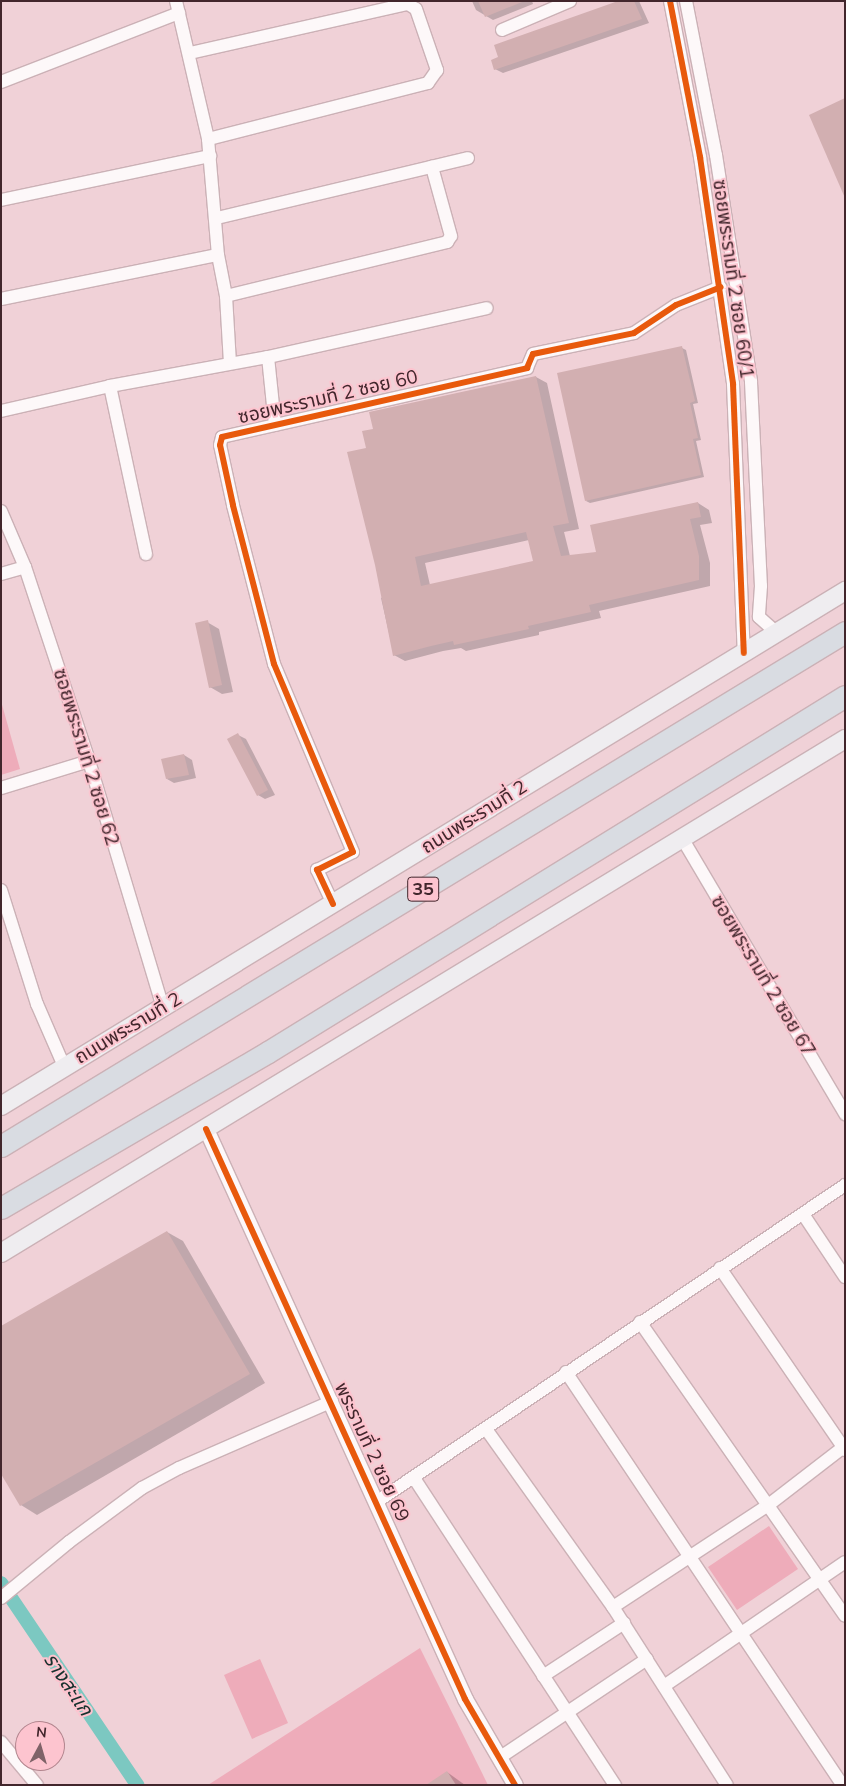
<!DOCTYPE html>
<html>
<head>
<meta charset="utf-8">
<style>
  body { margin:0 }
  #map { position:relative; width:846px; height:1786px; overflow:hidden; background:#f0d1d7; font-family:Mulish,"Noto Sans Thai",sans-serif }
  div>[style] { position:absolute }
  [style*='--x'] { left:calc(var(--x)*1px); top:calc(var(--y)*1px); width:calc(var(--w)*1px); rotate:calc(var(--a)*1deg) }
  .green>* { inset:0; background:#eeacba }
  .shadow>* { inset:0; background:#0003 }
  .canal>* { height:14px; margin:-7px; padding:0 7px; transform-origin:7px; border-radius:7px; background:#7cc8c1 }
  .building>* { inset:0; background:#d2afb1 }
  .roads { filter:drop-shadow(1px 0 #cbb1b6) drop-shadow(-1px 0 #cbb1b6) drop-shadow(0 1px #cbb1b6) drop-shadow(0 -1px #cbb1b6) }
  .minor>* { height:12px; margin:-6px; padding:0 6px; transform-origin:6px; border-radius:6px; background:#fdf8f9 }
  .tertiary>* { height:15px; margin:-7.5px; padding:0 7.5px; transform-origin:7.5px; border-radius:7.5px; background:#fdf8f9 }
  .secondary>* { height:18px; margin:-9px; padding:0 9px; transform-origin:9px; border-radius:9px; background:#efedf0 }
  .trunk>* { height:21px; margin:-10.5px; padding:0 10.5px; transform-origin:10.5px; border-radius:10.5px; background:#d9dce2 }
  .cycleway>* { height:6px; margin:-3px; padding:0 3px; transform-origin:3px; border-radius:3px; background:#e8590c }
  span { translate:-50% -50%; white-space:nowrap; text-align:center; line-height:1.15; -webkit-text-stroke:4px #fdc4cf; paint-order:stroke }
  .shield-label span { padding:1px 4px; background:#fdc4cf; border:1px solid; border-radius:4px; -webkit-text-stroke-width:0 }
  .shield-label { font-size:18px; color:#42262c; font-weight:700 }
  .street-label { font-size:19px; color:#42262c }
  .water-label { font-size:20px; color:#17312e; font-style:italic }
  .frame { position:absolute; inset:0; border:2px solid #42262c; pointer-events:none }
  .north { position:absolute; left:15px; top:1721px; width:50px; height:50px; box-sizing:border-box; background:#fdc4cf; border:1px solid #b2858e; border-radius:50%; rotate:6deg; font-size:14px; font-weight:700; line-height:20px; text-align:center; color:#42262c }
  .north::after { content:''; display:block; margin:auto; width:18px; height:22px; background:#7f6268; clip-path:polygon(50% 0,100% 100%,50% 72%,0 100%) }
</style>
</head>
<body>
<div id="map">
  <div class="green">
    <div style="clip-path:polygon(1px 701px,20px 769px,1px 775px)"></div>
    <div style="clip-path:polygon(769px 1526px,798px 1569px,737px 1610px,708px 1567px)"></div>
    <div style="clip-path:polygon(420px 1648px,488px 1785px,208px 1785px)"></div>
    <div style="clip-path:polygon(260px 1659px,288px 1723px,252px 1739px,224px 1675px)"></div>
  </div>
  <div class="shadow">
    <div style="clip-path:polygon(472px 1px,532px 1px,533px 4px,493px 20px,476px 10px)"></div>
    <div style="clip-path:polygon(619px 1px,639px 1px,649px 23px,503px 73px,495px 69px)"></div>
    <div style="clip-path:polygon(682px 348px,686px 350px,698px 403px,693px 404px,701px 440px,696px 441px,704px 477px,590px 503px,586px 501px)"></div>
    <div style="clip-path:polygon(evenodd,536px 377px,547px 383px,579px 529px,564px 532px,570px 556px,598px 553px,698px 503px,709px 510px,712px 523px,700px 525px,710px 563px,710px 586px,599px 611px,601px 618px,539px 632px,539px 635px,466px 651px,461px 648px,443px 651px,405px 661px,394px 655px,381px 598px,383px 597px,368px 449px,374px 430px,536px 377px,529px 540px,535px 562px,430px 585px,425px 563px,529px 540px)"></div>
    <div style="clip-path:polygon(207px 622px,219px 629px,233px 692px,222px 694px,210px 687px)"></div>
    <div style="clip-path:polygon(238px 735px,246px 739px,275px 795px,265px 799px,258px 795px)"></div>
    <div style="clip-path:polygon(184px 755px,192px 760px,196px 778px,174px 783px,167px 779px)"></div>
    <div style="clip-path:polygon(167px 1232px,183px 1241px,265px 1383px,37px 1515px,21px 1505px,1px 1471px)"></div>
    <div style="clip-path:polygon(447px 1772px,465px 1785px,428px 1785px)"></div>
  </div>
  <div class="canal">
    <div style="--x:1;--y:1583;--w:244;--a:56"></div>
  </div>
  <div class="building">
    <div style="clip-path:polygon(478px 1px,522px 1px,522px 2px,485px 17px)"></div>
    <div style="clip-path:polygon(618px 1px,634px 1px,642px 19px,494px 70px,491px 60px,498px 57px,494px 45px)"></div>
    <div style="clip-path:polygon(845px 98px,845px 198px,809px 115px)"></div>
    <div style="clip-path:polygon(682px 346px,695px 401px,690px 403px,698px 438px,693px 439px,701px 475px,585px 501px,557px 373px)"></div>
    <div style="clip-path:polygon(evenodd,536px 376px,569px 523px,553px 526px,561px 556px,596px 552px,590px 525px,698px 502px,701px 517px,690px 519px,699px 556px,699px 580px,589px 605px,591px 612px,528px 626px,529px 629px,454px 645px,453px 641px,431px 646px,393px 656px,375px 565px,347px 452px,366px 448px,362px 431px,373px 429px,369px 412px,536px 376px,526px 532px,533px 561px,421px 586px,415px 557px,526px 532px)"></div>
    <div style="clip-path:polygon(208px 620px,222px 685px,209px 688px,195px 623px)"></div>
    <div style="clip-path:polygon(238px 733px,268px 790px,257px 796px,227px 739px)"></div>
    <div style="clip-path:polygon(184px 754px,189px 775px,166px 779px,161px 759px)"></div>
    <div style="clip-path:polygon(167px 1231px,250px 1374px,20px 1506px,1px 1474px,1px 1326px)"></div>
    <div style="clip-path:polygon(447px 1771px,456px 1785px,426px 1785px)"></div>
  </div>
  <div class="roads">
    <div class="minor">
      <div style="--x:176;--y:1;--w:142;--a:76.9"></div>
      <div style="--x:208;--y:139;--w:116;--a:85.1"></div>
      <div style="--x:218;--y:255;--w:42;--a:79"></div>
      <div style="--x:226;--y:296;--w:67;--a:86.6"></div>
      <div style="--x:670;--y:1;--w:159;--a:79.1"></div>
      <div style="--x:700;--y:157;--w:229;--a:81.7"></div>
      <div style="--x:733;--y:384;--w:269;--a:87.7"></div>
      <div style="--x:686;--y:1;--w:157;--a:79"></div>
      <div style="--x:716;--y:155;--w:230;--a:81.2"></div>
      <div style="--x:751;--y:382;--w:204;--a:87.2"></div>
      <div style="--x:761;--y:586;--w:31;--a:94"></div>
      <div style="--x:759;--y:617;--w:24;--a:42"></div>
      <div style="--x:502;--y:30;--w:74;--a:-23.1"></div>
      <div style="--x:190;--y:53;--w:223;--a:-12.7"></div>
      <div style="--x:408;--y:4;--w:9;--a:32"></div>
      <div style="--x:416;--y:9;--w:65;--a:71"></div>
      <div style="--x:437;--y:70;--w:16;--a:125"></div>
      <div style="--x:428;--y:83;--w:227;--a:165.7"></div>
      <div style="--x:1;--y:82;--w:191;--a:-21.2"></div>
      <div style="--x:1;--y:200;--w:214;--a:-11.9"></div>
      <div style="--x:217;--y:218;--w:258;--a:-13.4"></div>
      <div style="--x:226;--y:296;--w:228;--a:-13.7"></div>
      <div style="--x:447;--y:242;--w:7;--a:-56"></div>
      <div style="--x:451;--y:236;--w:72;--a:-105.4"></div>
      <div style="--x:1;--y:299;--w:221;--a:-11.5"></div>
      <div style="--x:268;--y:357;--w:68;--a:84.1"></div>
      <div style="--x:110;--y:386;--w:172;--a:77.9"></div>
      <div style="--x:1;--y:411;--w:112;--a:-12.9"></div>
      <div style="--x:110;--y:386;--w:161;--a:-10.4"></div>
      <div style="--x:268;--y:357;--w:224;--a:-12.6"></div>
      <div style="--x:1;--y:511;--w:61;--a:66.8"></div>
      <div style="--x:25;--y:567;--w:204;--a:71.7"></div>
      <div style="--x:89;--y:761;--w:257;--a:73.3"></div>
      <div style="--x:1;--y:574;--w:25;--a:-16"></div>
      <div style="--x:1;--y:788;--w:92;--a:-17.1"></div>
      <div style="--x:682;--y:838;--w:321;--a:59.4"></div>
      <div style="--x:1;--y:890;--w:120;--a:72.5"></div>
      <div style="--x:37;--y:1004;--w:68;--a:66.5"></div>
      <div style="--x:333;--y:904;--w:38;--a:-115"></div>
      <div style="--x:317;--y:870;--w:40;--a:-26.6"></div>
      <div style="--x:353;--y:852;--w:204;--a:-112.8"></div>
      <div style="--x:274;--y:664;--w:164;--a:-104.5"></div>
      <div style="--x:233;--y:505;--w:61;--a:-102.2"></div>
      <div style="--x:220;--y:445;--w:8;--a:-76"></div>
      <div style="--x:222;--y:437;--w:313;--a:-12.7"></div>
      <div style="--x:527;--y:368;--w:15;--a:-67"></div>
      <div style="--x:533;--y:354;--w:103;--a:-11.7"></div>
      <div style="--x:634;--y:333;--w:50;--a:-33.7"></div>
      <div style="--x:676;--y:305;--w:48;--a:-21.8"></div>
      <div style="--x:803;--y:1214;--w:76;--a:56.3"></div>
      <div style="--x:720;--y:1268;--w:221;--a:55.5"></div>
      <div style="--x:640;--y:1322;--w:358;--a:55.1"></div>
      <div style="--x:566;--y:1372;--w:497;--a:56.2"></div>
      <div style="--x:486;--y:1429;--w:219;--a:54.5"></div>
      <div style="--x:613;--y:1607;--w:211;--a:57.4"></div>
      <div style="--x:414;--y:1478;--w:367;--a:56.8"></div>
      <div style="--x:378;--y:1501;--w:564;--a:-34.08"></div>
      <div style="--x:1;--y:1598;--w:88;--a:-39.5"></div>
      <div style="--x:69;--y:1542;--w:91;--a:-36.5"></div>
      <div style="--x:142;--y:1488;--w:42;--a:-28.4"></div>
      <div style="--x:179;--y:1468;--w:167;--a:-23.6"></div>
      <div style="--x:613;--y:1607;--w:184;--a:-33.3"></div>
      <div style="--x:767;--y:1506;--w:98;--a:-37.6"></div>
      <div style="--x:543;--y:1676;--w:97;--a:-33.2"></div>
      <div style="--x:664;--y:1686;--w:219;--a:-34.4"></div>
      <div style="--x:1;--y:1742;--w:56;--a:50.1"></div>
      <div style="--x:499;--y:1758;--w:178;--a:-33.8"></div>
    </div>
    <div class="tertiary">
      <div style="--x:206;--y:1129;--w:626;--a:65.56"></div>
      <div style="--x:465;--y:1699;--w:99;--a:59.8"></div>
    </div>
    <div class="secondary">
      <div style="--x:1;--y:1106;--w:989;--a:-31.39"></div>
      <div style="--x:1;--y:1253;--w:988;--a:-31.34"></div>
    </div>
    <div class="trunk">
      <div style="--x:1;--y:1146;--w:988;--a:-31.34"></div>
      <div style="--x:1;--y:1208;--w:309;--a:-30.3"></div>
      <div style="--x:268;--y:1052;--w:678;--a:-31.67"></div>
    </div>
  </div>
  <div class="cycleway">
    <div style="--x:670;--y:1;--w:159;--a:79.1"></div>
    <div style="--x:700;--y:157;--w:229;--a:81.7"></div>
    <div style="--x:733;--y:384;--w:269;--a:87.7"></div>
    <div style="--x:333;--y:904;--w:38;--a:-115"></div>
    <div style="--x:317;--y:870;--w:40;--a:-26.6"></div>
    <div style="--x:353;--y:852;--w:204;--a:-112.8"></div>
    <div style="--x:274;--y:664;--w:164;--a:-104.5"></div>
    <div style="--x:233;--y:505;--w:61;--a:-102.2"></div>
    <div style="--x:220;--y:445;--w:8;--a:-76"></div>
    <div style="--x:222;--y:437;--w:313;--a:-12.7"></div>
    <div style="--x:527;--y:368;--w:15;--a:-67"></div>
    <div style="--x:533;--y:354;--w:103;--a:-11.7"></div>
    <div style="--x:634;--y:333;--w:50;--a:-33.7"></div>
    <div style="--x:676;--y:305;--w:48;--a:-21.8"></div>
    <div style="--x:206;--y:1129;--w:626;--a:65.56"></div>
    <div style="--x:465;--y:1699;--w:99;--a:59.8"></div>
  </div>
  <div class="shield-label">
    <span style="left:423px;top:889px">35</span>
  </div>
  <div class="street-label">
    <span style="left:733px;top:279px;rotate:82deg">ซอยพระรามที่ 2 ซอย 60/1</span>
    <span style="left:328px;top:397px;rotate:-13deg">ซอยพระรามที่ 2 ซอย 60</span>
    <span style="left:86px;top:757px;rotate:73deg">ซอยพระรามที่ 2 ซอย 62</span>
    <span style="left:474px;top:817px;rotate:-32deg">ถนนพระรามที่ 2</span>
    <span style="left:763px;top:976px;rotate:59deg">ซอยพระรามที่ 2 ซอย 67</span>
    <span style="left:128px;top:1028px;rotate:-31deg">ถนนพระรามที่ 2</span>
    <span style="left:372px;top:1452px;rotate:65deg">พระรามที่ 2 ซอย 69</span>
  </div>
  <div class="water-label">
    <span style="left:69px;top:1684px;rotate:56deg">รางสะแก</span>
  </div>
  <div class="frame"></div>
  <div class="north">N</div>
</div>
</body>
</html>
